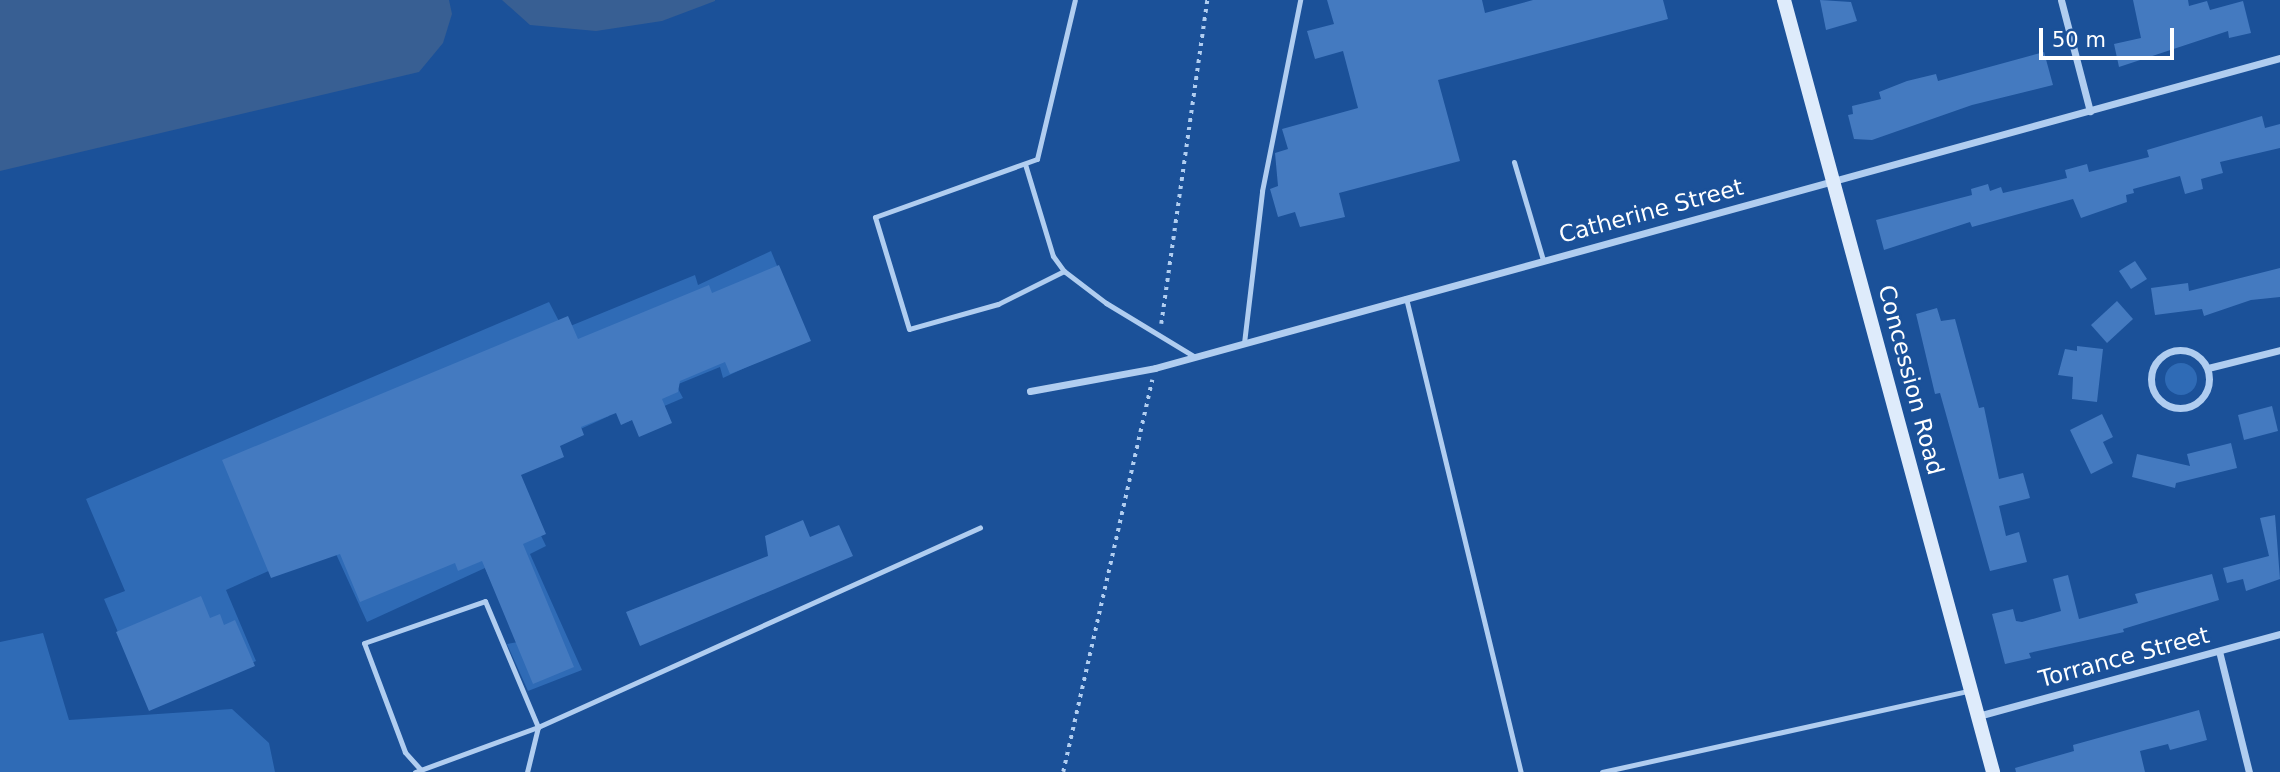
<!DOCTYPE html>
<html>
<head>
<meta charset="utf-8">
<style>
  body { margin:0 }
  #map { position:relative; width:2280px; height:772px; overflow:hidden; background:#1b5199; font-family:"DejaVu Sans",sans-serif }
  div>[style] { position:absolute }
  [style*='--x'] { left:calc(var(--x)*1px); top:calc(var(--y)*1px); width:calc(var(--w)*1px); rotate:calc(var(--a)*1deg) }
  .green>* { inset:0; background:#2f6bb6 }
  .round { border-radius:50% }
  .water>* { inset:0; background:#385f93 }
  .building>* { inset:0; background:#447ac0 }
  .path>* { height:3.5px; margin-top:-1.75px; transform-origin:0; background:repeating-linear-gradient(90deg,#b0cdf0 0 3.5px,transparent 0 8.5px) }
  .lane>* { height:5px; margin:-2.5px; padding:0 2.5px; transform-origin:2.5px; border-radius:2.5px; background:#b0cdf0 }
  .street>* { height:7px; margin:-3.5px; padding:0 3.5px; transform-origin:3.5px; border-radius:3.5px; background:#b0cdf0 }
  .street>.ring { margin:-3.5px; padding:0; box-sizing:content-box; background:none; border:7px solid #b0cdf0; border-radius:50% }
  .secondary>* { height:14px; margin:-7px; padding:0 7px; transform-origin:7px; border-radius:7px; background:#deebfb }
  span { translate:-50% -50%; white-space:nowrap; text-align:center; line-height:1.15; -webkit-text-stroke:5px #1b5199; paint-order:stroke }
  .street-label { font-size:23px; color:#fff }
  .scale { position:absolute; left:2039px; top:28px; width:135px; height:32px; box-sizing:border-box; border:4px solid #fff; border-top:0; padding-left:9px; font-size:21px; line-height:24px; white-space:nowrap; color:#fff; -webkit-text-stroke:5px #1b5199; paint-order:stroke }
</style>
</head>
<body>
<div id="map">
  <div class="green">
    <div style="clip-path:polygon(771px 251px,807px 339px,723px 378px,720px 367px,676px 385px,683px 398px,627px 422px,599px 398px,609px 416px,506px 463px,546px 546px,530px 554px,582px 670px,528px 691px,507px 644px,518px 642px,485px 568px,367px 622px,331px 543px,226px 590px,256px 661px,150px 708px,104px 599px,125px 591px,86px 499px,549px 302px,563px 329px,695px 275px,698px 285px)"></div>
    <div class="round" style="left:2165px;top:363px;width:32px;height:32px"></div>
    <div style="clip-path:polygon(43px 633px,69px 720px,232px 709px,269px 743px,275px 772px,0 772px,0 642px)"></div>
  </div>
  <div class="water">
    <div style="clip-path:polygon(0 0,449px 0,452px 14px,443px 43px,419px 72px,0 171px)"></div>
    <div style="clip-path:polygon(502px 0,715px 0,715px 1px,662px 21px,596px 31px,530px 25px)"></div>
  </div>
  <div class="building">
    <div style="clip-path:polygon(1327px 0,1482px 0,1485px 13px,1533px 0,1663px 0,1668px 19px,1438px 80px,1460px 161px,1339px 193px,1345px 217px,1300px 227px,1295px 212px,1278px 217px,1270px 189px,1278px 186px,1275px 153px,1288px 149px,1282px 129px,1358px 108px,1343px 51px,1315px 59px,1307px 31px,1334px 24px)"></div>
    <div style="clip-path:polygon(1820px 0,1851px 2px,1857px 21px,1826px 30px)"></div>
    <div style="clip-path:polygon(2133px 0,2188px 0,2189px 6px,2207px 1px,2210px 10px,2243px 1px,2251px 33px,2229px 38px,2228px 31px,2119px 67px,2114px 44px,2141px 38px)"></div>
    <div style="clip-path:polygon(2044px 52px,2053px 85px,1972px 105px,1872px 140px,1854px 139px,1848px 115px,1853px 114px,1852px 106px,1881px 99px,1879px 92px,1907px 81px,1936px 74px,1938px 81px)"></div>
    <div style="clip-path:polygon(2262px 116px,2265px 128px,2280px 124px,2280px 148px,2220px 162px,2223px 173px,2201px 179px,2203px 189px,2185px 194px,2180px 176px,2133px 189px,2134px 193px,2126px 195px,2127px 202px,2081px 218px,2073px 199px,1972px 227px,1970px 222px,1884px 250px,1876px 220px,1972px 195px,1971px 189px,1988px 184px,1990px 191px,2001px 187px,2003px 193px,2067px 178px,2065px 170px,2087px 164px,2089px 172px,2149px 157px,2147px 150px)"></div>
    <div style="clip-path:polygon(2135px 261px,2147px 279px,2131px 289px,2119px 271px)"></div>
    <div style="clip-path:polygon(779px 265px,811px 341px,730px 374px,725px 362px,680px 381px,678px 392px,662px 399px,672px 423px,639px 437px,632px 420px,621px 425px,616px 413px,581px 427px,584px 435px,560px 446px,564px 457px,521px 475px,546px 534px,523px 544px,574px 667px,533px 684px,482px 561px,458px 571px,455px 563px,360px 602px,340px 554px,271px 578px,222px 460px,568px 316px,578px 339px,709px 285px,712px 293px)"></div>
    <div style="clip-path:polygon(2280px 268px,2280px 297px,2251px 300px,2204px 316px,2202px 309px,2155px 315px,2151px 288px,2188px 283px,2189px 291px)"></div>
    <div style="clip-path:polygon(2117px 301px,2133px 319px,2107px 343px,2091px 325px)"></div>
    <div style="clip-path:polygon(1937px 308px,1941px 321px,1955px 319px,1979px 408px,1984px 407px,1999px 479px,2023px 473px,2030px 498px,1999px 506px,2006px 536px,2019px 532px,2027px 562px,1990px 571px,1940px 393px,1935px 394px,1916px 314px)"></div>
    <div style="clip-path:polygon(2077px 346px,2103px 349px,2097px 402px,2072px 399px,2073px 377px,2058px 375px,2065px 349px,2077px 351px)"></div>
    <div style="clip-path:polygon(2272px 406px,2278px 431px,2244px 440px,2238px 415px)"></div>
    <div style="clip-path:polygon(2102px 414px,2113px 437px,2103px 442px,2113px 463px,2091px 474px,2070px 430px)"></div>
    <div style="clip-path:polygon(2231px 443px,2237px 468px,2176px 483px,2175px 488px,2132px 477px,2137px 454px,2190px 466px,2187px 454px)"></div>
    <div style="clip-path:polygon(2275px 515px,2280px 579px,2246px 591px,2243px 579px,2227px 583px,2223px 568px,2269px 556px,2260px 518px)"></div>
    <div style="clip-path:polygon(803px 520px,810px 537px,839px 525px,853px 556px,640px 646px,626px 612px,768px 556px,765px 536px)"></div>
    <div style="clip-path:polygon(2212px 574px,2219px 600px,2123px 629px,2124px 632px,2029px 653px,2031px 658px,2005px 664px,1992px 614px,2013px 609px,2016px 621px,2022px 622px,2061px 611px,2053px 579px,2068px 575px,2079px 619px,2138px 603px,2135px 594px)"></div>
    <div style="clip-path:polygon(201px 596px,210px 618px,220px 614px,224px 625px,235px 620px,255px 666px,149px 711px,116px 632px)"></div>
    <div style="clip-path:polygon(2199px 710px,2207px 740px,2170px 750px,2168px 744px,2140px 751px,2145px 772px,2016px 772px,2015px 768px,2074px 751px,2073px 745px)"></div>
  </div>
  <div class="path">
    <div style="--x:1161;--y:324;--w:327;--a:-81.9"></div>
    <div style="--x:1063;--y:772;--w:402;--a:-77.2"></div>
  </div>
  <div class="lane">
    <div style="--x:1514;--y:162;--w:102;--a:73.5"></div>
    <div style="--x:1025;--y:164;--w:96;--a:73.1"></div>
    <div style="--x:1053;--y:256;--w:19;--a:54"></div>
    <div style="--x:1064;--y:271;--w:53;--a:37.3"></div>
    <div style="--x:1106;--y:303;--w:104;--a:31.2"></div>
    <div style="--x:1064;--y:271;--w:74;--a:153.4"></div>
    <div style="--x:998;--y:304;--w:92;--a:164.3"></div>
    <div style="--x:909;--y:329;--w:117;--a:-106.9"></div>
    <div style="--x:875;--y:217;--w:172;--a:-19.7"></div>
    <div style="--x:1037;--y:159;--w:163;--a:-76.6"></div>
    <div style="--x:1406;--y:298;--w:488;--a:76.4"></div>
    <div style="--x:1244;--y:343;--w:153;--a:-83.2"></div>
    <div style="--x:1262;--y:191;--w:195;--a:-78.7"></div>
    <div style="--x:421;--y:770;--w:24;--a:-132"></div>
    <div style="--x:405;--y:752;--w:116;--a:-110.6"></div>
    <div style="--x:364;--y:643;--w:128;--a:-19.1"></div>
    <div style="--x:485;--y:601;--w:137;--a:67.2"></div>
    <div style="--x:538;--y:727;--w:46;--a:103.7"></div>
    <div style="--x:415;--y:772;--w:131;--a:-20.1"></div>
    <div style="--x:538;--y:727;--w:485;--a:-24.3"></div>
    <div style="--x:1602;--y:772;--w:375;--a:-12.5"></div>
  </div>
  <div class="street">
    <div style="--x:2061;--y:0;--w:115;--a:75.4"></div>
    <div class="ring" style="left:2151px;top:350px;width:51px;height:51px"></div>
    <div style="--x:2208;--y:368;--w:74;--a:-14"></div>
    <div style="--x:1030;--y:391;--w:127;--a:-10.4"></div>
    <div style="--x:1155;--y:368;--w:1167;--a:-15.41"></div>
    <div style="--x:2219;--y:651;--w:125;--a:76.1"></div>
    <div style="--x:1978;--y:716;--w:313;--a:-15.2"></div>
  </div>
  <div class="secondary">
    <div style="--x:1784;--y:0;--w:800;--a:74.85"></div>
  </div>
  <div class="street-label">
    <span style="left:1651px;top:211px;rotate:-15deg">Catherine Street</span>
    <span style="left:1911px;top:380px;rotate:75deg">Concession Road</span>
    <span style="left:2124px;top:657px;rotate:-15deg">Torrance Street</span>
  </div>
  <div class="scale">50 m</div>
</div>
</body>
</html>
